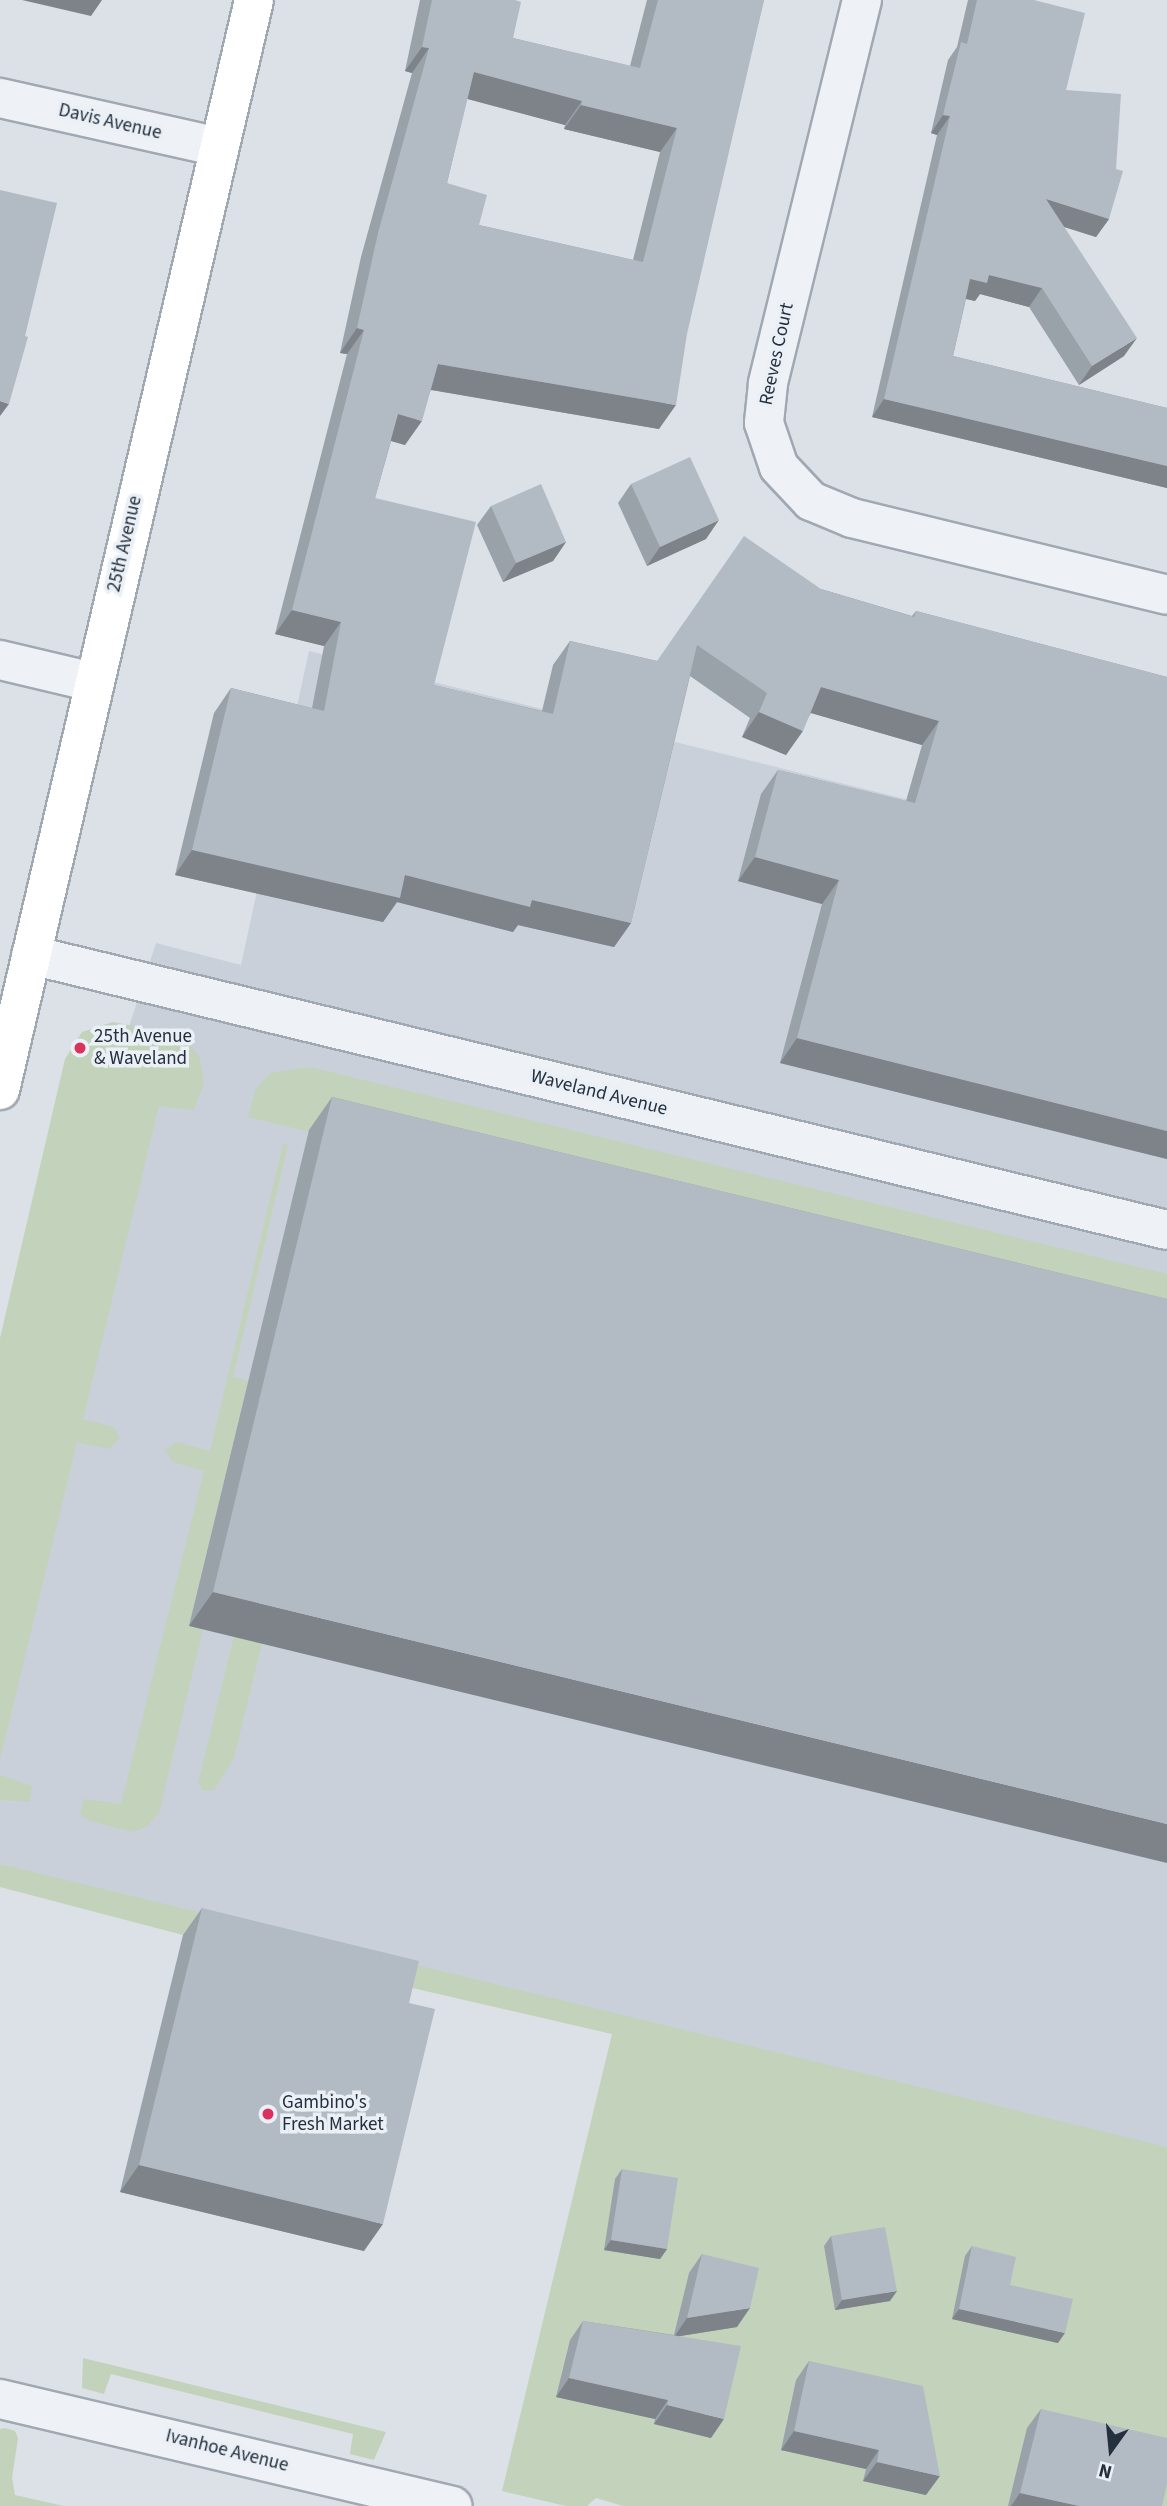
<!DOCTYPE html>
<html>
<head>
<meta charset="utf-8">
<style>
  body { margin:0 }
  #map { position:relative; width:1167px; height:2506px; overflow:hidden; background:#dbe1e7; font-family:"Source Sans 3",sans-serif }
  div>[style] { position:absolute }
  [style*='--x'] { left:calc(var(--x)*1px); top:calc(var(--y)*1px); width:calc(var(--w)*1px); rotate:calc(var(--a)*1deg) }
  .built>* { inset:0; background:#c9d0d9 }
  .green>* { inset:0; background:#c3d2bb }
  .roads { filter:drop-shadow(2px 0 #a0a8b1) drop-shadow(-2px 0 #a0a8b1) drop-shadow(0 2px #a0a8b1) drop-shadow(0 -2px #a0a8b1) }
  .street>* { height:38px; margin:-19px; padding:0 19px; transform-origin:19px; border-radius:19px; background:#eef1f5 }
  .secondary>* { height:38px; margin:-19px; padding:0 19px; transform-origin:19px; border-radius:19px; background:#fff }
  .wall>* { inset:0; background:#99a1a9 }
  .shaded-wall>* { inset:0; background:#7d8389 }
  .building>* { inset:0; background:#b2bbc4 }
  .dots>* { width:19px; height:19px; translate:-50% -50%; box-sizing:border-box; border:4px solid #eaf0f5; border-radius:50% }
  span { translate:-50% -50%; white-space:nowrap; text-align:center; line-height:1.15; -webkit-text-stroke:7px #eaf0f5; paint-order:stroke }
  .street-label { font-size:19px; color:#24303e }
  .poi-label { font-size:19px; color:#24303e }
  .left { translate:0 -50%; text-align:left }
  .north { position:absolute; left:1076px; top:2415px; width:70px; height:70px; -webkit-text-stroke:5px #eaf0f5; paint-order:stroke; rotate:195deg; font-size:19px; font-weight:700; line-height:28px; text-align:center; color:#24303e }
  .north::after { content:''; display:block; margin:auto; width:24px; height:32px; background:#24303e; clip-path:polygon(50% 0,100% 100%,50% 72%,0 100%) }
</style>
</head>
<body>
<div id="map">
  <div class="built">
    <div style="clip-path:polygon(309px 651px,1167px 864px,1167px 2173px,612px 2034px,0 1864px,0 1616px,127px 1033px,156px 943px,241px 965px)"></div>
  </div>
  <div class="green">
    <div style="clip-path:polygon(113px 1022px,160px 1031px,189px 1044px,199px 1056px,204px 1083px,194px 1110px,159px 1106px,83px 1419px,114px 1427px,120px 1438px,109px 1449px,77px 1442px,0 1760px,0 1338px,65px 1059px,82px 1032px)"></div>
    <div style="clip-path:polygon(310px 1067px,1167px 1274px,1167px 1339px,248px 1117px,255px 1090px,270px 1073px)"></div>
    <div style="clip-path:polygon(283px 1144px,288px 1145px,233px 1377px,248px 1381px,189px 1626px,203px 1629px,159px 1813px,146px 1827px,133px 1832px,87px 1820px,80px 1814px,84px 1799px,121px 1804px,204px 1471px,173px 1462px,165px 1450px,177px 1442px,210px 1451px)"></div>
    <div style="clip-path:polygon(234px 1636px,262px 1643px,234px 1758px,214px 1790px,204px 1791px,198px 1783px)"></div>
    <div style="clip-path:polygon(0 1775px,32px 1786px,29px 1802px,0 1800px)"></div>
    <div style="clip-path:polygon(0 1864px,1167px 2147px,1167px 2506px,623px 2506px,596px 2498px,587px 2506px,566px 2506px,502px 2491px,612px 2034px,183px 1935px,0 1887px)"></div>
    <div style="clip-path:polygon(83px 2358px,386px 2432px,374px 2460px,350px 2454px,353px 2434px,111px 2374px,104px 2394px,82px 2388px)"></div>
    <div style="clip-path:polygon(5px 2428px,15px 2431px,18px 2438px,12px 2478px,15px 2495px,64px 2506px,0 2506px,0 2429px)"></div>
  </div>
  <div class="roads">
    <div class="street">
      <div style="--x:862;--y:0;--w:395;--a:103.8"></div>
      <div style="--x:768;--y:384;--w:39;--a:96"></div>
      <div style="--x:764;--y:423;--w:46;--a:71.2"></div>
      <div style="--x:779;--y:467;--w:47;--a:46.7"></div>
      <div style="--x:811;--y:501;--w:44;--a:22.5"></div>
      <div style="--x:852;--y:518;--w:324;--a:13.7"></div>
      <div style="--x:0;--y:98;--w:224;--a:12.6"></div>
      <div style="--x:0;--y:660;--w:96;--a:13.3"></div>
      <div style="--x:31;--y:955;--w:1169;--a:13.61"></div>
      <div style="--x:0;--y:2399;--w:465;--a:13.3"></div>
    </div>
    <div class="secondary">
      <div style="--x:0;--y:1090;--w:1119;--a:-76.88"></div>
    </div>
  </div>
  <div class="wall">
    <div style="clip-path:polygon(evenodd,420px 0,515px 0,513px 38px,630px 66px,647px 0,764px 0,659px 429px,431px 390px,405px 445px,391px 441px,375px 498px,434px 685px,542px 711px,553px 665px,570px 641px,657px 661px,821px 589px,912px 616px,916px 611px,1167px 677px,1167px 1159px,780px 1063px,822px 904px,738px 881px,761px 794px,778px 770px,906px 801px,922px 745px,811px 713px,786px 755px,742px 737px,750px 718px,690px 676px,631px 923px,614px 947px,518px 925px,513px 932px,397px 902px,383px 922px,175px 875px,214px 713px,231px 688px,312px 708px,324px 646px,275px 634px,347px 354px,340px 353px,361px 257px,412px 73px,405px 71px,420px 0,467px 99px,565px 125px,564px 129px,660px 152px,633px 260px,479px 225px,447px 183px,467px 99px)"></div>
    <div style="clip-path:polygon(968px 0,1034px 0,1066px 90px,1109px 219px,1096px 237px,1064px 227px,1124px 356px,1079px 385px,1029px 307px,980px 294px,975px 301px,966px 299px,953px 356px,1167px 408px,1167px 488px,872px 417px,937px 135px,931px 133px,948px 60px,957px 47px)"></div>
    <div style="clip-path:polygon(631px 484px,706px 539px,647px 566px,618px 503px)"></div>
    <div style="clip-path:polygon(491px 506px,566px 542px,553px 561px,503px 582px,477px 525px)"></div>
    <div style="clip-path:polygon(332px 1097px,1167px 1299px,189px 1626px,309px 1130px)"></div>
    <div style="clip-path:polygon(202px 1908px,409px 2003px,364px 2251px,120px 2192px,183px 1935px)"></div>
    <div style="clip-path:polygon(622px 2169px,667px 2249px,660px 2259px,604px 2250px,615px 2179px)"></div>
    <div style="clip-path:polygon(831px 2236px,890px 2301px,835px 2310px,824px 2246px)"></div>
    <div style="clip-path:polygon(972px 2246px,1010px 2285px,1058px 2343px,952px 2319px,965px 2256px)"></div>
    <div style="clip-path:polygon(702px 2254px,737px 2327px,680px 2336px,711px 2438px,654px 2424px,655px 2419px,556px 2397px,570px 2340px,583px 2321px,674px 2335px,689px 2273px)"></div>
    <div style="clip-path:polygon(809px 2361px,926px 2495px,863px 2481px,866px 2469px,781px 2450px,796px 2380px)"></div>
    <div style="clip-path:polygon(1041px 2409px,1162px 2506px,1008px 2506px,1027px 2428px)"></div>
  </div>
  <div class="shaded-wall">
    <div style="clip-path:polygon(22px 0,102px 0,91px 16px)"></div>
    <div style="clip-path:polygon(422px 47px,429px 48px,412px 73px,405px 71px)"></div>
    <div style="clip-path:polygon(474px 72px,582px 101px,565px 125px,457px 96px)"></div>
    <div style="clip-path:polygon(581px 105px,677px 128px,660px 152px,564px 129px)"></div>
    <div style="clip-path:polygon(943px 115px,950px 116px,937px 135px,931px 133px)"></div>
    <div style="clip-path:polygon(1046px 199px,1109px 219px,1096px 237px,1033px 217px)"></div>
    <div style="clip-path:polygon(989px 275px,1042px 288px,1029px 307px,980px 294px,975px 301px,958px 297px,970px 279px)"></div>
    <div style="clip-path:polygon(357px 328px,364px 330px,347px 354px,340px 353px)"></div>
    <div style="clip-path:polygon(1137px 338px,1124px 356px,1079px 385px,1092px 366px)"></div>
    <div style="clip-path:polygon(438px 364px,676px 405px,659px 429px,421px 388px)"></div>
    <div style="clip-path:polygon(884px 399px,1167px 466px,1167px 488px,872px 417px)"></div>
    <div style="clip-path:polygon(0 401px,9px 404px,0 416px)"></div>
    <div style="clip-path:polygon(398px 414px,422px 421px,405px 445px,381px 438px)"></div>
    <div style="clip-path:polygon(719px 520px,706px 539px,647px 566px,660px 547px)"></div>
    <div style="clip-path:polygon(566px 542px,553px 561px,503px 582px,516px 563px)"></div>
    <div style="clip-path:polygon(292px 610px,341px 622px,324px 646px,275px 634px)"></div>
    <div style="clip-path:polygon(821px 687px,939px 721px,922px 745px,804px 711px)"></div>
    <div style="clip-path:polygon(759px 712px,803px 731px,786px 755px,742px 737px)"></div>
    <div style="clip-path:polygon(192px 850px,405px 875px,532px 900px,631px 923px,614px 947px,518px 925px,513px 932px,397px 902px,383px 922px,175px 875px)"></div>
    <div style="clip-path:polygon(755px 857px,839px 880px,822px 904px,738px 881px)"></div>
    <div style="clip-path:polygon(797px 1038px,1167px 1131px,1167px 1159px,780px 1063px)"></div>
    <div style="clip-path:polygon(213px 1592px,1167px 1824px,1167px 1863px,189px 1626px)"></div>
    <div style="clip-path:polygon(139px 2165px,383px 2224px,364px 2251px,120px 2192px)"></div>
    <div style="clip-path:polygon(611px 2240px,667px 2249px,660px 2259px,604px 2250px)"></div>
    <div style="clip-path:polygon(897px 2291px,890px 2301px,835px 2310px,842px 2300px)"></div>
    <div style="clip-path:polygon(750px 2308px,737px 2327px,674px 2337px,687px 2318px)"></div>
    <div style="clip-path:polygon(959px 2309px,1065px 2333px,1058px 2343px,952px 2319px)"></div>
    <div style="clip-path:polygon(569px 2378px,668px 2400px,655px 2419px,556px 2397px)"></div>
    <div style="clip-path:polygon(667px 2405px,724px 2419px,711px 2438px,654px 2424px)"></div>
    <div style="clip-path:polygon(794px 2431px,879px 2450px,866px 2469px,781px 2450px)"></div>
    <div style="clip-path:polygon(877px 2462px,940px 2476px,926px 2495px,863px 2481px)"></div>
    <div style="clip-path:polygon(1020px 2493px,1079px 2506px,1011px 2506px)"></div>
  </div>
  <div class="building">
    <div style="clip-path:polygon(evenodd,432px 0,515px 0,521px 2px,513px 38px,640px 68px,658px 0,764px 0,687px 334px,676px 405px,438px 364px,422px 421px,398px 414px,375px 498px,476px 522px,434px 685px,553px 714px,570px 641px,657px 661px,744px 536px,821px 589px,914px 617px,916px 611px,1167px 677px,1167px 1131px,797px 1038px,839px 880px,755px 857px,778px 770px,915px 803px,939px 721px,821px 687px,803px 731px,759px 712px,767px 693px,697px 645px,631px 923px,532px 900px,530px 907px,405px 875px,400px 898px,192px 850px,231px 688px,324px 711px,341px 622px,292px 610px,364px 330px,357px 328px,378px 233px,429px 48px,422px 47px,432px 0,474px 72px,582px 101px,581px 105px,677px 128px,643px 262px,479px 225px,487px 195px,447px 183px,474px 72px)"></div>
    <div style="clip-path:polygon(977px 0,1034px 0,1085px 13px,1066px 90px,1121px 94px,1116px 169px,1123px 171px,1109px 219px,1046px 199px,1137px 338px,1092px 366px,1042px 288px,989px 275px,987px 283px,970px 279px,953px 356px,1167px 408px,1167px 466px,884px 399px,950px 116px,943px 115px,961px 42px,967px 44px)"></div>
    <div style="clip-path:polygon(0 190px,57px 203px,25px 336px,28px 337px,9px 404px,0 401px)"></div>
    <div style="clip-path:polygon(690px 457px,719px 520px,660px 547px,631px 484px)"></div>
    <div style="clip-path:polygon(541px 484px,566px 542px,516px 563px,491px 506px)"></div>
    <div style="clip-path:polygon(332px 1097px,1167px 1299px,1167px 1824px,213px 1592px)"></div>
    <div style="clip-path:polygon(202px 1908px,419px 1961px,409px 2003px,435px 2009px,383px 2224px,139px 2165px)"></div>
    <div style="clip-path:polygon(622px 2169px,678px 2178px,667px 2249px,611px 2240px)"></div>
    <div style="clip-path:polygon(885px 2227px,897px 2291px,842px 2300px,831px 2236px)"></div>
    <div style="clip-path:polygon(972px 2246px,1016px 2257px,1010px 2285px,1073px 2299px,1065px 2333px,959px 2309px)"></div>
    <div style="clip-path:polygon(702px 2254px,759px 2268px,750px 2308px,687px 2318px)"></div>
    <div style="clip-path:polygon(583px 2321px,741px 2346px,724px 2419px,667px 2405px,668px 2400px,569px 2378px)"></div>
    <div style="clip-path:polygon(809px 2361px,923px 2386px,940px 2476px,877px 2462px,879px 2450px,794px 2431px)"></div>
    <div style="clip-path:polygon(1041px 2409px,1167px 2438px,1167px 2484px,1162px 2506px,1079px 2506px,1020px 2493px)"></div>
  </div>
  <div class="dots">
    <div style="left:80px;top:1048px;background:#da325c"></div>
    <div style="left:268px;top:2114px;background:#da325c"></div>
  </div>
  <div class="street-label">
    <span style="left:110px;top:122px;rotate:13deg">Davis Avenue</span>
    <span style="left:777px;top:354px;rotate:-78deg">Reeves Court</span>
    <span style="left:125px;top:544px;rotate:-77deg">25th Avenue</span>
    <span style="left:599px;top:1093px;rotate:14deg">Waveland Avenue</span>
    <span style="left:227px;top:2451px;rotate:14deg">Ivanhoe Avenue</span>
  </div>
  <div class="poi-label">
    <span class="left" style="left:94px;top:1048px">25th Avenue<br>&amp; Waveland</span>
    <span class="left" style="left:282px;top:2114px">Gambino's<br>Fresh Market</span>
  </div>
  <div class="north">N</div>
</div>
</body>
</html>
